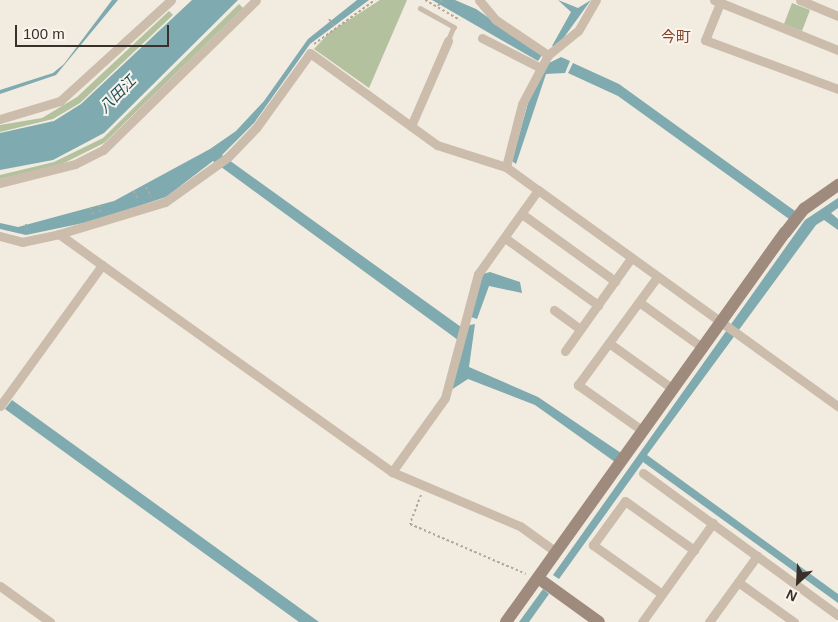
<!DOCTYPE html>
<html>
<head>
<meta charset="utf-8">
<style>
  body { margin:0 }
  #map { position:relative; width:838px; height:622px; overflow:hidden; background:#f2ebe0; font-family:Helvetica,"Noto Sans JP",sans-serif }
  div>[style] { position:absolute }
  [style*='--x'] { left:calc(var(--x)*1px); top:calc(var(--y)*1px); width:calc(var(--w)*1px); rotate:calc(var(--a)*1deg) }
  .green>* { inset:0; background:#b4c19f }
  .water>* { inset:0; background:#7faaaf }
  .path>* { height:2px; margin-top:-1px; transform-origin:0; background:repeating-linear-gradient(90deg,#b6a695 0 2.5px,transparent 0 5px) }
  .lane>* { height:4.5px; margin:-2.25px; padding:0 2.25px; transform-origin:2.25px; border-radius:2.25px; background:#cbbcab }
  .street>* { height:9px; margin:-4.5px; padding:0 4.5px; transform-origin:4.5px; border-radius:4.5px; background:#cbbcab }
  .secondary>* { height:12px; margin:-6px; padding:0 6px; transform-origin:6px; border-radius:6px; background:#9e8b7d }
  span { translate:-50% -50%; white-space:nowrap; text-align:center; line-height:1.15; -webkit-text-stroke:4px #faf4ec; paint-order:stroke }
  .neighbourhood-label { font-size:15px; color:#864225 }
  .water-label { font-size:15px; color:#215259; font-style:italic }
  .north { position:absolute; left:773px; top:557px; width:50px; height:50px; -webkit-text-stroke:4px #faf4ec; paint-order:stroke; rotate:205deg; font-size:14px; font-weight:700; line-height:20px; text-align:center; color:#39302a }
  .north::after { content:''; display:block; margin:auto; width:18px; height:22px; background:#39302a; clip-path:polygon(50% 0,100% 100%,50% 72%,0 100%) }
  .scale { position:absolute; left:15px; top:25px; width:154px; height:22px; box-sizing:border-box; border:2px solid #39302a; border-top:0; padding-left:6px; font-size:15px; line-height:18px; white-space:nowrap; color:#39302a; -webkit-text-stroke:4px #faf4ec; paint-order:stroke }
</style>
</head>
<body>
<div id="map">
  <div class="green">
    <div style="clip-path:polygon(380px 0,407px 0,369px 88px,314px 49px,330px 32px)"></div>
    <div style="clip-path:polygon(792px 3px,810px 10px,802px 31px,784px 24px)"></div>
    <div style="clip-path:polygon(239px 4px,243px 8px,104px 143px,60px 165px,0 179px,0 175px,54px 162px,103px 138px)"></div>
    <div style="clip-path:polygon(169px 11px,173px 15px,80px 103px,53px 119px,0 132px,0 125px,42px 118px,77px 97px)"></div>
  </div>
  <div class="water">
    <div style="clip-path:polygon(112px 0,118px 0,56px 75px,0 94px,0 90px,53px 73px,64px 64px)"></div>
    <div style="clip-path:polygon(192px 0,238px 0,104px 133px,53px 160px,0 170px,0 133px,54px 121px,81px 104px)"></div>
    <div style="clip-path:polygon(357px 0,369px 0,310px 44px,254px 123px,222px 155px,461px 327px,475px 324px,469px 367px,538px 397px,621px 453px,615px 462px,535px 405px,468px 379px,451px 390px,458px 340px,213px 161px,166px 197px,93px 221px,26px 235px,0 229px,0 223px,18px 227px,114px 201px,210px 149px,236px 131px,264px 101px,308px 39px)"></div>
    <div style="clip-path:polygon(432px 0,455px 0,476px 9px,542px 55px,538px 61px)"></div>
    <div style="clip-path:polygon(558px 0,578px 8px,591px 0,557px 47px,552px 46px,571px 12px)"></div>
    <div style="clip-path:polygon(561px 57px,570px 61px,565px 73px,546px 74px,516px 164px,512px 161px,528px 103px,549px 63px)"></div>
    <div style="clip-path:polygon(573px 63px,619px 84px,795px 211px,789px 219px,618px 96px,568px 73px)"></div>
    <div style="clip-path:polygon(838px 198px,838px 208px,831px 213px,838px 219px,838px 230px,824px 220px,816px 225px,647px 455px,838px 594px,838px 603px,643px 462px,559px 579px,553px 575px,805px 220px)"></div>
    <div style="clip-path:polygon(490px 272px,520px 282px,522px 293px,489px 286px,477px 319px,471px 317px,483px 274px)"></div>
    <div style="clip-path:polygon(12px 400px,319px 622px,299px 622px,5px 409px)"></div>
    <div style="clip-path:polygon(543px 589px,549px 594px,529px 622px,519px 622px)"></div>
  </div>
  <div class="path">
    <div style="--x:425;--y:0;--w:40;--a:29.7"></div>
    <div style="--x:438;--y:6;--w:7;--a:-56"></div>
    <div style="--x:329;--y:19;--w:9;--a:54"></div>
    <div style="--x:314;--y:44;--w:75;--a:-35.8"></div>
    <div style="--x:146;--y:187;--w:11;--a:63"></div>
    <div style="--x:134;--y:191;--w:10;--a:66"></div>
    <div style="--x:99;--y:205;--w:8;--a:76"></div>
    <div style="--x:91;--y:207;--w:8;--a:76"></div>
    <div style="--x:26;--y:224;--w:6;--a:81"></div>
    <div style="--x:421;--y:495;--w:31;--a:111"></div>
    <div style="--x:410;--y:524;--w:126;--a:23.3"></div>
  </div>
  <div class="lane">
    <div style="--x:420;--y:8;--w:39;--a:29"></div>
    <div style="--x:454;--y:27;--w:15;--a:113"></div>
  </div>
  <div class="street">
    <div style="--x:479;--y:0;--w:26;--a:50"></div>
    <div style="--x:496;--y:20;--w:63;--a:33.9"></div>
    <div style="--x:714;--y:0;--w:134;--a:22"></div>
    <div style="--x:800;--y:0;--w:41;--a:22.8"></div>
    <div style="--x:720;--y:3;--w:40;--a:112"></div>
    <div style="--x:705;--y:40;--w:142;--a:20.2"></div>
    <div style="--x:482;--y:38;--w:66;--a:27"></div>
    <div style="--x:0;--y:119;--w:63;--a:-16.7"></div>
    <div style="--x:60;--y:101;--w:150;--a:-42.3"></div>
    <div style="--x:411;--y:126;--w:93;--a:-66.5"></div>
    <div style="--x:506;--y:167;--w:65;--a:-75.7"></div>
    <div style="--x:522;--y:104;--w:55;--a:-62"></div>
    <div style="--x:548;--y:55;--w:38;--a:-39"></div>
    <div style="--x:578;--y:31;--w:36;--a:-60"></div>
    <div style="--x:0;--y:183;--w:77;--a:-14.2"></div>
    <div style="--x:75;--y:164;--w:31;--a:-27"></div>
    <div style="--x:103;--y:150;--w:214;--a:-44.4"></div>
    <div style="--x:538;--y:190;--w:370;--a:35.8"></div>
    <div style="--x:522;--y:214;--w:115;--a:35.8"></div>
    <div style="--x:0;--y:236;--w:23;--a:15"></div>
    <div style="--x:22;--y:242;--w:38;--a:-12"></div>
    <div style="--x:505;--y:238;--w:115;--a:35.8"></div>
    <div style="--x:102;--y:265;--w:53;--a:-144.2"></div>
    <div style="--x:59;--y:234;--w:111;--a:-16.8"></div>
    <div style="--x:165;--y:202;--w:77;--a:-35.5"></div>
    <div style="--x:228;--y:157;--w:40;--a:-46"></div>
    <div style="--x:256;--y:128;--w:92;--a:-54.2"></div>
    <div style="--x:310;--y:53;--w:157;--a:35.9"></div>
    <div style="--x:437;--y:145;--w:72;--a:17.7"></div>
    <div style="--x:506;--y:167;--w:39;--a:36"></div>
    <div style="--x:538;--y:190;--w:103;--a:125.5"></div>
    <div style="--x:478;--y:274;--w:128;--a:104.9"></div>
    <div style="--x:445;--y:398;--w:91;--a:125.6"></div>
    <div style="--x:639;--y:302;--w:79;--a:35.7"></div>
    <div style="--x:554;--y:310;--w:32;--a:36"></div>
    <div style="--x:609;--y:343;--w:79;--a:35.7"></div>
    <div style="--x:565;--y:351;--w:114;--a:-54.6"></div>
    <div style="--x:0;--y:406;--w:174;--a:-54.1"></div>
    <div style="--x:102;--y:265;--w:356;--a:35.5"></div>
    <div style="--x:392;--y:472;--w:139;--a:22.9"></div>
    <div style="--x:520;--y:526;--w:44;--a:35.8"></div>
    <div style="--x:643;--y:431;--w:80;--a:-144.7"></div>
    <div style="--x:578;--y:385;--w:134;--a:-53.8"></div>
    <div style="--x:643;--y:473;--w:241;--a:36.1"></div>
    <div style="--x:738;--y:582;--w:69;--a:35.5"></div>
    <div style="--x:0;--y:586;--w:62;--a:35.8"></div>
    <div style="--x:662;--y:594;--w:85;--a:-144.6"></div>
    <div style="--x:593;--y:545;--w:54;--a:-54"></div>
    <div style="--x:625;--y:501;--w:85;--a:35.4"></div>
    <div style="--x:642;--y:622;--w:122;--a:-54.4"></div>
    <div style="--x:709;--y:622;--w:82;--a:-54"></div>
  </div>
  <div class="secondary">
    <div style="--x:538;--y:578;--w:75;--a:35.8"></div>
    <div style="--x:506;--y:622;--w:479;--a:-54.4"></div>
    <div style="--x:785;--y:233;--w:31;--a:-52"></div>
    <div style="--x:804;--y:209;--w:42;--a:-35.2"></div>
  </div>
  <div class="neighbourhood-label">
    <span style="left:676px;top:37px">今町</span>
  </div>
  <div class="water-label">
    <span style="left:117px;top:94px;rotate:-45deg">八田江</span>
  </div>
  <div class="north">N</div>
  <div class="scale">100 m</div>
</div>
</body>
</html>
